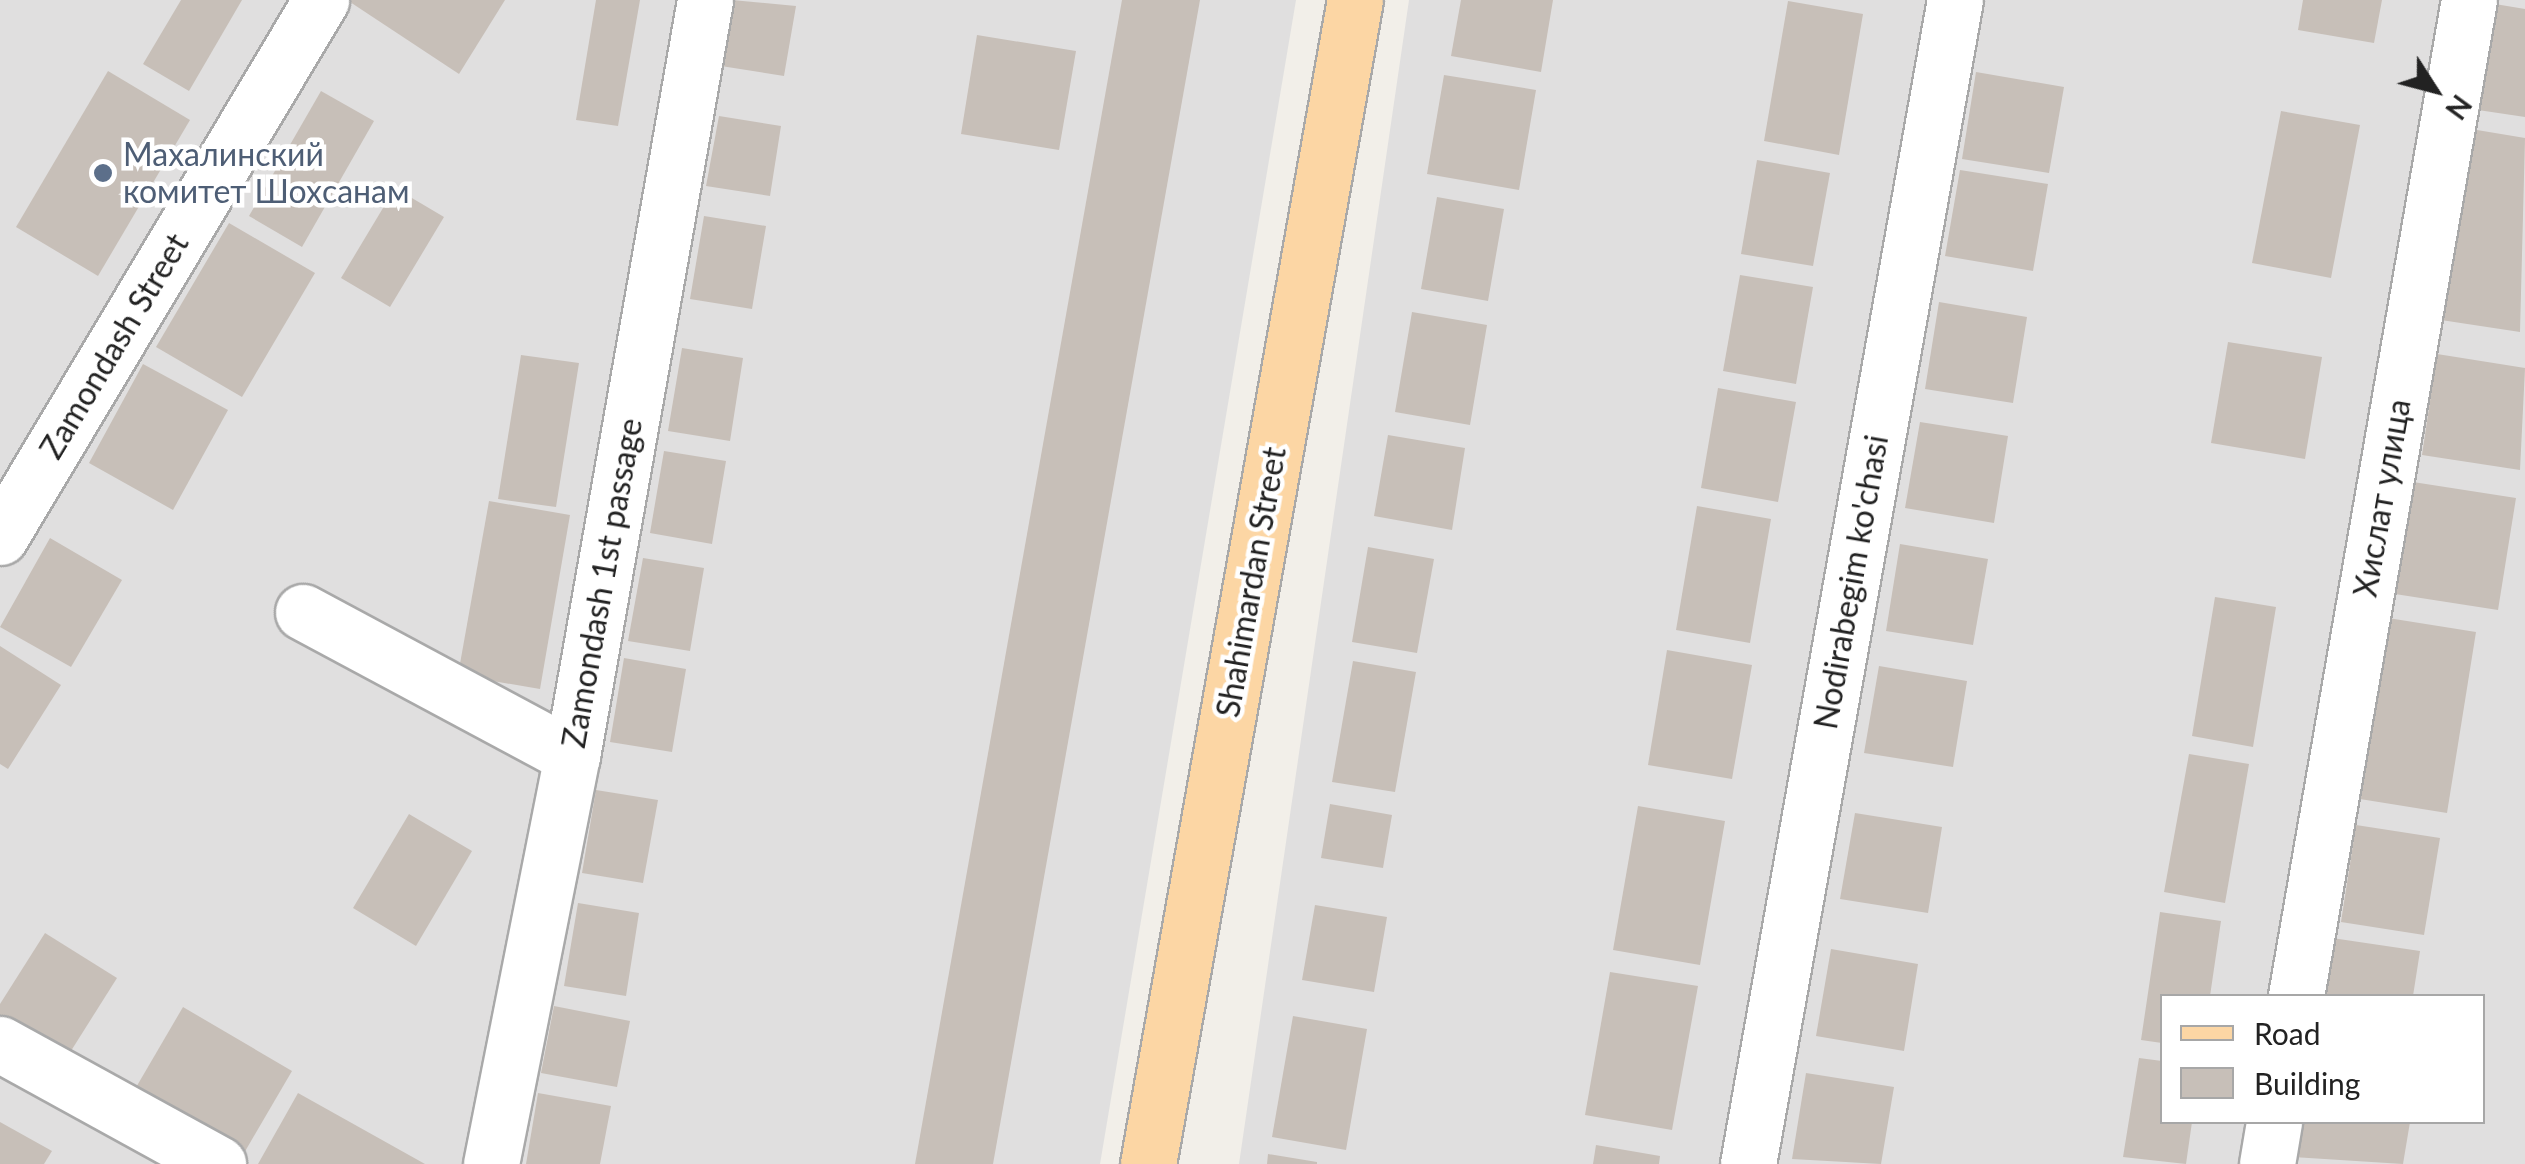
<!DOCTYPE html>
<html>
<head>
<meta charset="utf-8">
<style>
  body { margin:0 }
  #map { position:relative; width:2525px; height:1164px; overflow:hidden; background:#f2efe9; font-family:Lato,sans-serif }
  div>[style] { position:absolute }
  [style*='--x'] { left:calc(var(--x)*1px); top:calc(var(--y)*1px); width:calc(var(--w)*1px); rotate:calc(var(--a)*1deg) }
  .residential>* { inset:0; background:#e0dfdf }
  .building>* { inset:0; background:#c7bfb8 }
  .roads { filter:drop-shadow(2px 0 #a9a9a9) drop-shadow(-2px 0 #a9a9a9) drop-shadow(0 2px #a9a9a9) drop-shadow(0 -2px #a9a9a9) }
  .minor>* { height:55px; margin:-27.5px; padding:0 27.5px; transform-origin:27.5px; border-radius:27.5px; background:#fff }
  .major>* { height:55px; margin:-27.5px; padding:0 27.5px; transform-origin:27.5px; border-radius:27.5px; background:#fcd6a4 }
  .dots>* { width:28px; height:28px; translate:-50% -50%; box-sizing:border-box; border:5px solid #fff; border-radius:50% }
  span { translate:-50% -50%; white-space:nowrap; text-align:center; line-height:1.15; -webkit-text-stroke:9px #fff; paint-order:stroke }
  .service-label { font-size:32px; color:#4e5e75 }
  .left { translate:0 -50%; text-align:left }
  .street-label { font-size:32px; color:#222 }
  .legend { position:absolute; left:2160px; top:994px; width:325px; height:130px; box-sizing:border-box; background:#fff; border:2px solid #a7a7a7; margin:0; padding:12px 18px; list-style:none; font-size:30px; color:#222 }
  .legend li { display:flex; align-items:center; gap:20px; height:50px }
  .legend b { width:50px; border:2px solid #a7a7a7 }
  .north { position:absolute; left:2385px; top:40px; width:100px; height:100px; -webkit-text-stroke:8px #fff; paint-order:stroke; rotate:126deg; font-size:28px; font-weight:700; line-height:40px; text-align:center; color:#222 }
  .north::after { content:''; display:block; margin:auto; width:35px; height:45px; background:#222; clip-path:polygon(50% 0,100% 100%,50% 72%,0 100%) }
</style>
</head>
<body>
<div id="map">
  <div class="residential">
    <div style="clip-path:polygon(0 0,1296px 0,1100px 1164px,0 1164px)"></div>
    <div style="clip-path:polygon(evenodd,1409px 0,2525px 0,2525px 1164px,1239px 1164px,1409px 0,2162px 996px,2482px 996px,2482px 1122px,2162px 1122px,2162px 996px)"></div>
  </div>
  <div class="building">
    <div style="clip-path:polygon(181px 0,242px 0,189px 91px,143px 64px)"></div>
    <div style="clip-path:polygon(347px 0,505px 0,459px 74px)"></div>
    <div style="clip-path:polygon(596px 0,640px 0,618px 126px,576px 120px)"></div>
    <div style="clip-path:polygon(732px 0,796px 6px,784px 76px,721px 66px)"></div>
    <div style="clip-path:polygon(1122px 0,1200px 0,993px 1164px,915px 1164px)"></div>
    <div style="clip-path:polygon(1461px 0,1553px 0,1541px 72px,1451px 56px)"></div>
    <div style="clip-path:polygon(2303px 0,2382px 0,2374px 43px,2298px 30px)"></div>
    <div style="clip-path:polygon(1788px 1px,1863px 14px,1839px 155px,1764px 141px)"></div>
    <div style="clip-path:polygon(2495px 4px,2525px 9px,2525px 117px,2478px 110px)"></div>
    <div style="clip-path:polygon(977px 35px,1076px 51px,1059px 150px,961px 134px)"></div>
    <div style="clip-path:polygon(108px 71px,190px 120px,98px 276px,16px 227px)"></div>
    <div style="clip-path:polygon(1976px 72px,2064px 87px,2049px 173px,1962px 159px)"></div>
    <div style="clip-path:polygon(1444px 75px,1536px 90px,1519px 190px,1427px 174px)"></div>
    <div style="clip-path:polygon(321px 91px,374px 121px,302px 247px,249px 216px)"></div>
    <div style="clip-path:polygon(2281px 111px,2360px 125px,2331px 278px,2252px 263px)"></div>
    <div style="clip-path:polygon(719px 116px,781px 126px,770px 196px,706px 186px)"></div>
    <div style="clip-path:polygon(2471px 129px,2525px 138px,2520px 332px,2441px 320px)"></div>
    <div style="clip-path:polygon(1757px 160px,1830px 173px,1813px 266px,1741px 254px)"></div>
    <div style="clip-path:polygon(1960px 170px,2048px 184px,2033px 271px,1945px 256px)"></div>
    <div style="clip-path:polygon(395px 188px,444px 217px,390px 307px,341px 278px)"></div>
    <div style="clip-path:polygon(1437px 197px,1504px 209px,1488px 301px,1421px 289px)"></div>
    <div style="clip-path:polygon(704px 216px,766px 226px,752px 309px,690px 299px)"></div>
    <div style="clip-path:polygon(229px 223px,315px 273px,242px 397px,156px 347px)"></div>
    <div style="clip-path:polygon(1740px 275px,1813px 287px,1796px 384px,1723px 371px)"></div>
    <div style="clip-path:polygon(1939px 302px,2027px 317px,2013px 403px,1925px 389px)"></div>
    <div style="clip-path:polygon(1412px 312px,1487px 325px,1470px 425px,1395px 412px)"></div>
    <div style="clip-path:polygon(2228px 342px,2322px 357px,2305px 459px,2211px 443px)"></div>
    <div style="clip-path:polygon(682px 348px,743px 358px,730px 441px,668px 431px)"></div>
    <div style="clip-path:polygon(2437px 354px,2525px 368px,2520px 470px,2422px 455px)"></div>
    <div style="clip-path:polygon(521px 355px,579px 363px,556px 507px,498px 499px)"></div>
    <div style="clip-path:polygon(143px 364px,228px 410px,173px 510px,89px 463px)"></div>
    <div style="clip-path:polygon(1718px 388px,1796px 402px,1778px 502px,1701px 488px)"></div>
    <div style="clip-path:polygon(1920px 422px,2008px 436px,1994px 523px,1905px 508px)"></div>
    <div style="clip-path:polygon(1388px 435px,1465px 448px,1452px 530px,1374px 516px)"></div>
    <div style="clip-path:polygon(664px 451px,726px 461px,712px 544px,650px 533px)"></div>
    <div style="clip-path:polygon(2413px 482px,2516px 498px,2498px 610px,2395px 594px)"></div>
    <div style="clip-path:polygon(489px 501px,570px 515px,540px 689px,458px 675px)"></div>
    <div style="clip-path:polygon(1697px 506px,1771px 519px,1750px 643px,1676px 630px)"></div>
    <div style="clip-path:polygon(50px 538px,122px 580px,71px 667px,0 627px)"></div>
    <div style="clip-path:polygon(1900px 544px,1988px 559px,1973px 645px,1886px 631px)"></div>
    <div style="clip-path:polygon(1368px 547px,1434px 559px,1417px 653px,1352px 642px)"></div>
    <div style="clip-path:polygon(643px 558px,704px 568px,690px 651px,628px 641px)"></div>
    <div style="clip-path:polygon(2215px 597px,2276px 607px,2253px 747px,2192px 736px)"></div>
    <div style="clip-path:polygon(2388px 618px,2476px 632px,2447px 813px,2360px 799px)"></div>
    <div style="clip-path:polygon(0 646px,61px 685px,8px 769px,0 764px)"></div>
    <div style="clip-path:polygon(1667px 650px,1752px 665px,1732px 779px,1648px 765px)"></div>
    <div style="clip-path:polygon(624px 658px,686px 669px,672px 752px,610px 742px)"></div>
    <div style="clip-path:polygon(1353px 661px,1416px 672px,1395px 792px,1332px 782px)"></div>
    <div style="clip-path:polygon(1879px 666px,1967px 681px,1953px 767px,1864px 753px)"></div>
    <div style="clip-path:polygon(2189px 754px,2249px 764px,2225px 903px,2164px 892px)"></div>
    <div style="clip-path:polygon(596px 790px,658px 800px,643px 883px,582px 873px)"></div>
    <div style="clip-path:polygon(1330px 804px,1392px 815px,1383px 868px,1321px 858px)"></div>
    <div style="clip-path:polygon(1638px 806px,1725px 821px,1700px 965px,1613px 950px)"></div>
    <div style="clip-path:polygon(1855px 813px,1942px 827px,1928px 913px,1840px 899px)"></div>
    <div style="clip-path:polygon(409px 814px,472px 851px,416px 946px,353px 908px)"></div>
    <div style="clip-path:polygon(2356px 825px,2440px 838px,2424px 935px,2341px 922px)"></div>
    <div style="clip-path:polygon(578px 903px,639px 913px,626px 996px,564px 986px)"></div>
    <div style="clip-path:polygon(1315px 905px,1387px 917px,1374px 992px,1302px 980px)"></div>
    <div style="clip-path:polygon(2160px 912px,2221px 921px,2210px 996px,2162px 996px,2162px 1043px,2141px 1040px)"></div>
    <div style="clip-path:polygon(45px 933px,117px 978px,64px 1062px,0 1022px,0 1004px)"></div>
    <div style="clip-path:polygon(2332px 938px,2420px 951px,2413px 996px,2323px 996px)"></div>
    <div style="clip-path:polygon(1831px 949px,1918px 964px,1904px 1051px,1816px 1036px)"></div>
    <div style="clip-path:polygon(1610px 972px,1698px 986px,1672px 1130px,1585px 1115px)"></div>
    <div style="clip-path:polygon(554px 1006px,630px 1021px,617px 1087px,541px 1073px)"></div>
    <div style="clip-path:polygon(183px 1007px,292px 1071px,240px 1160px,131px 1096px)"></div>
    <div style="clip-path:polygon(1293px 1016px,1367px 1029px,1346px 1150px,1272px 1137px)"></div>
    <div style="clip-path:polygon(2139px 1058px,2162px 1061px,2162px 1122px,2192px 1122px,2186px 1164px,2123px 1157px)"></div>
    <div style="clip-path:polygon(1806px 1073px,1894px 1087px,1881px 1164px,1792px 1159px)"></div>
    <div style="clip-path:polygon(298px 1093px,425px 1164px,258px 1164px)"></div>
    <div style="clip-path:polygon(538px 1093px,611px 1106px,600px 1164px,526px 1164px)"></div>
    <div style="clip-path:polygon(0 1122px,52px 1151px,44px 1164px,0 1164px)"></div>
    <div style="clip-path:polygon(2299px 1122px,2410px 1122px,2403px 1164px,2293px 1157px)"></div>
    <div style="clip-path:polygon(1596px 1145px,1660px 1156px,1659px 1164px,1593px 1164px)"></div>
    <div style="clip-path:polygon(1268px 1154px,1317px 1162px,1317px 1164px,1267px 1164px)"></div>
  </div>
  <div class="roads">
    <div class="minor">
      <div style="--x:0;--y:537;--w:626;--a:-59.13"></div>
      <div style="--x:303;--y:612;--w:305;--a:28.2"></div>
      <div style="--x:2296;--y:996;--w:1011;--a:-80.15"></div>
      <div style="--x:0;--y:1044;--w:249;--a:28.8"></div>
      <div style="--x:491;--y:1164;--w:416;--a:-78.8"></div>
      <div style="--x:572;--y:756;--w:768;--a:-80.02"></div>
      <div style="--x:1748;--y:1164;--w:1182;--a:-79.92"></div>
      <div style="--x:2267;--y:1164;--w:43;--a:-80.5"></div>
    </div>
    <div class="major">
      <div style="--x:1148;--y:1164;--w:1182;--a:-79.92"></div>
    </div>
  </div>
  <div class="dots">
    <div style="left:103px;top:173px;background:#5c6f8a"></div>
  </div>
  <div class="service-label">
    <span class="left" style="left:123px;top:173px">Махалинский<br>комитет Шохcанам</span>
  </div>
  <div class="street-label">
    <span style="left:114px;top:346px;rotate:-59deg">Zamоndash Street</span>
    <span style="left:2382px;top:498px;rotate:-80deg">Хислат улица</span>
    <span style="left:1251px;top:582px;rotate:-80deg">Shahimardan Street</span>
    <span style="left:1851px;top:582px;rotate:-80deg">Nodirabegim ko'chasi</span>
    <span style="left:602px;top:583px;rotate:-80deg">Zamondash 1st passage</span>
  </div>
  <ul class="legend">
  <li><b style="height:12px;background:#fcd6a4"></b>Road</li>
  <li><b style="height:28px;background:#c7bfb8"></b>Building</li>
  </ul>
  <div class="north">N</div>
</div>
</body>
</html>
